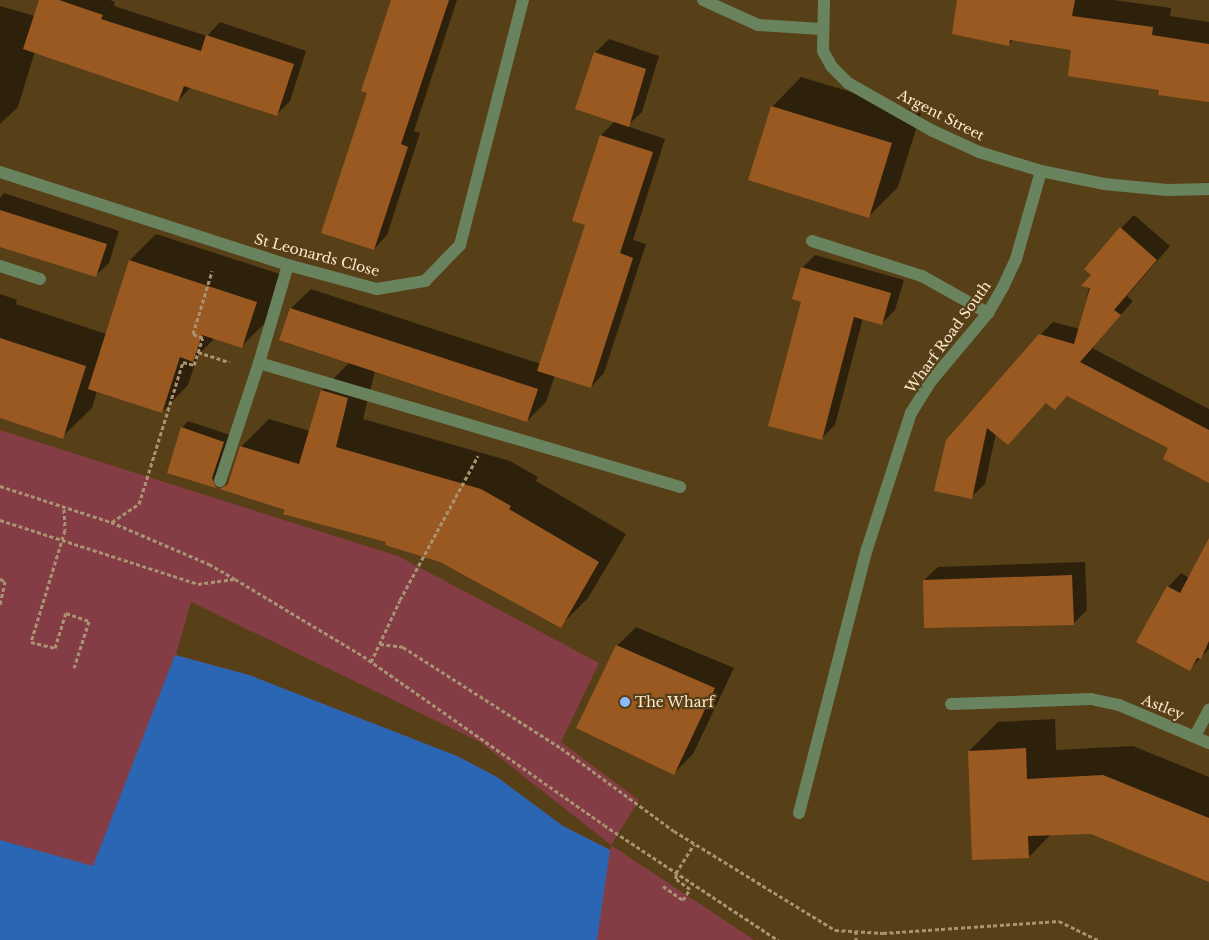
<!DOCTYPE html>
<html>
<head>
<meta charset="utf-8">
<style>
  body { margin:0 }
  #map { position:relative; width:1209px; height:940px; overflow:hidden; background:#573f18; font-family:"Libre Baskerville",serif }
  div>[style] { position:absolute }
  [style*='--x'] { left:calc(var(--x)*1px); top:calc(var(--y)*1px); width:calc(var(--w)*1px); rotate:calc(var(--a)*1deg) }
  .green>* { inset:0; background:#843d44 }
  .water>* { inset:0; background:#2a66b3 }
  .shadow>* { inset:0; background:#0007 }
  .building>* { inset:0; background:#9b5922 }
  .path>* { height:3px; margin-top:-1.5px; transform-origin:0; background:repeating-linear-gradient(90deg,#a99372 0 4px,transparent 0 6.5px) }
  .minor>* { height:12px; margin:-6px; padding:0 6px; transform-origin:6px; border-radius:6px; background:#69835e }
  .dots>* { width:14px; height:14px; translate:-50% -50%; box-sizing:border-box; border:2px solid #573f18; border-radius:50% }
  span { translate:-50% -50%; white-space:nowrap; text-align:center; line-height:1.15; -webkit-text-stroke:4.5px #573f18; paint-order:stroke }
  .street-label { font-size:14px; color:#fde9cd }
  .poi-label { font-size:14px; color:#fde9cd }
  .left { translate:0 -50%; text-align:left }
</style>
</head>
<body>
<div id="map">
  <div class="green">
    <div style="clip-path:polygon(evenodd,0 430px,398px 556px,599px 663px,561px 742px,639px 800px,611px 845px,754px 940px,0 940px,0 430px,191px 602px,480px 742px,611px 845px,610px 850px,563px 826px,497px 777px,457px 756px,249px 675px,176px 655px,191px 602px)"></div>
  </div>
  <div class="water">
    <div style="clip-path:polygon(175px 655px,249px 675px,457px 756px,497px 777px,563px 826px,610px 850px,597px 940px,0 940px,0 840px,93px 866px)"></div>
  </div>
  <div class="shadow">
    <div style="clip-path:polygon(41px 0,110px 0,115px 2px,114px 6px,207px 36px,220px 22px,306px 51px,290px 101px,276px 115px,191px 87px,178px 101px,35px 51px,18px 107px,0 124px,0 6px,35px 16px)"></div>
    <div style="clip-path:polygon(392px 0,457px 0,414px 131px,420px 133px,387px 235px,374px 249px,368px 92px)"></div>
    <div style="clip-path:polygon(958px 0,1114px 0,1171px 8px,1170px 16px,1209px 22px,1209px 101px,1161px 89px,1073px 49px,1013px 40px,1008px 45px)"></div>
    <div style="clip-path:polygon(609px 39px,659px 56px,642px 112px,627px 126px,665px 139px,633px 240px,646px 244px,604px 373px,591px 387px,555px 375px,546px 402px,527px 421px,375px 371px,363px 419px,510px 461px,538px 477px,536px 481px,626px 534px,588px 598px,560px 626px,441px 561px,388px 541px,285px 514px,286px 509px,222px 488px,230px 481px,241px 447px,269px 419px,310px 431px,322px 390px,350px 362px,281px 340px,291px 308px,311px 289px,541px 364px,587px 225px,601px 135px,615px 121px,595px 53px)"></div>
    <div style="clip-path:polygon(801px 77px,921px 113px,898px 187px,869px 216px,772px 107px)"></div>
    <div style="clip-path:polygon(4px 193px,119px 231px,109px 263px,95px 276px,0 245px,0 198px)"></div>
    <div style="clip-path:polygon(1134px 215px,1170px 246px,1127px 296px,1133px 301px,1092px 348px,1209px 409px,1209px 436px,1068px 395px,1054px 409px,1047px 402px,1008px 444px,996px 433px,985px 484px,971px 497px,936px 490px,1040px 335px,1053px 322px,1080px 329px,1092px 274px,1121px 228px)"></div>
    <div style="clip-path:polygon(156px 234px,283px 275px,268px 320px,241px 347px,215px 338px,198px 355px,188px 385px,162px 412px,97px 391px,92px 408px,62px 437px,0 418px,0 294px,17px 300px,16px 304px,106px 334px,130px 260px)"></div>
    <div style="clip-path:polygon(815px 255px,904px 280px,895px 310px,882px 323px,863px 318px,835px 425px,821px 439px,803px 301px,802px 268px)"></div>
    <div style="clip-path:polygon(188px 421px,230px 435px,222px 480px,215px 486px,168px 472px,182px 428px)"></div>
    <div style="clip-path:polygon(1209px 541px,1209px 649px,1190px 669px,1168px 587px,1181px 573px,1189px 578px)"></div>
    <div style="clip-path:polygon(1085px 562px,1087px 610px,1073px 624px,924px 580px,938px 567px)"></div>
    <div style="clip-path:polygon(636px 627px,734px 668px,693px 754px,674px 773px,617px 646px)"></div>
    <div style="clip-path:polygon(1055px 719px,1056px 750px,1133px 746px,1209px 777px,1209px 881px,1091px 833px,1051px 834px,1029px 857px,969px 751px,998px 722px)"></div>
  </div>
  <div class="building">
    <div style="clip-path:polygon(39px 0,59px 0,103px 15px,101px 19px,201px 51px,206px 35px,294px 64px,277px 116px,184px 86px,178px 102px,23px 49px)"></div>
    <div style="clip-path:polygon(391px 0,449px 0,401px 144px,408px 147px,374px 250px,321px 233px,367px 93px,361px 91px)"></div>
    <div style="clip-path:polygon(957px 0,1075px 0,1072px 16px,1153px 27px,1152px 35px,1209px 44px,1209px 102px,1158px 95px,1159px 90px,1068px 76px,1071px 50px,1010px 40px,1009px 46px,952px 34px)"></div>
    <div style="clip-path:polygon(594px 52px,646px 69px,629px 127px,575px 109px)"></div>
    <div style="clip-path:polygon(771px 106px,892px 143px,869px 218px,748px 180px)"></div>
    <div style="clip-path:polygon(600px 135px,653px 152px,620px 253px,633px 258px,591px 388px,537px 371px,585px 225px,572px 221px)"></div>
    <div style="clip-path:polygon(0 210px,107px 244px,96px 277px,0 247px)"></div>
    <div style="clip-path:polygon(1120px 227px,1157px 260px,1114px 310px,1121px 315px,1080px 362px,1209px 430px,1209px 483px,1163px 459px,1168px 448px,1067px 396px,1055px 410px,1046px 403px,1008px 445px,987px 428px,972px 499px,934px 491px,946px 440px,1039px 334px,1074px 344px,1090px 288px,1081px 286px,1091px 275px,1084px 269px)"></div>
    <div style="clip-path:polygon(129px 260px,257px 302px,242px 348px,202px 335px,193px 362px,180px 357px,162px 413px,88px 389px)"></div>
    <div style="clip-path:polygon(801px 267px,891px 293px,882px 325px,854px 317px,822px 440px,768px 426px,801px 302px,792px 299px)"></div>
    <div style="clip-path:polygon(290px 308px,538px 389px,527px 422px,279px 340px)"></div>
    <div style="clip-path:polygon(0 338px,86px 366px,63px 439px,0 418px)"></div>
    <div style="clip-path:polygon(321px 390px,348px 398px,336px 447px,481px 489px,511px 506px,509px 509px,599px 562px,561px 628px,440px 562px,385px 545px,386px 542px,283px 514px,285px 510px,220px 489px,228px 484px,240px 446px,299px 464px)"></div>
    <div style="clip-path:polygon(181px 427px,224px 442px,212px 478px,216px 488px,167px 473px)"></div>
    <div style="clip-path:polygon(1209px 538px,1209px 641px,1201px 659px,1197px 658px,1190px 671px,1136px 642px,1167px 586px,1180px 593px)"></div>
    <div style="clip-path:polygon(1072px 575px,1074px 625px,924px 628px,923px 580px)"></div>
    <div style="clip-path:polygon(616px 645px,715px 688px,674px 775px,576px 728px)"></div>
    <div style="clip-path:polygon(1026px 748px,1027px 779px,1103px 775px,1209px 818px,1209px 882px,1091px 834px,1028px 836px,1029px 858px,972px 860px,968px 751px)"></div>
  </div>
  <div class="path">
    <div style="--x:198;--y:352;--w:33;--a:18"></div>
    <div style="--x:0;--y:486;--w:117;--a:18"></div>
    <div style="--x:111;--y:522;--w:107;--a:23.2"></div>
    <div style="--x:209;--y:564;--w:30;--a:30"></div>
    <div style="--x:235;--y:579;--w:149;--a:31"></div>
    <div style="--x:363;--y:656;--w:294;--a:35"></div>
    <div style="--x:604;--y:825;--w:209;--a:33.5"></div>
    <div style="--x:64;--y:509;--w:21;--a:87"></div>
    <div style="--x:65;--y:530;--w:117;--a:106.9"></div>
    <div style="--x:31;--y:642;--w:25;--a:14"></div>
    <div style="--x:55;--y:648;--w:37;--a:-73"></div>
    <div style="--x:66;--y:613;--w:24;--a:19"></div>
    <div style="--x:89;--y:621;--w:49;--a:107.7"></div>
    <div style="--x:0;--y:520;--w:208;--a:17.9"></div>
    <div style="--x:198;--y:584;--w:36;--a:-8"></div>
    <div style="--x:112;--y:522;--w:32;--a:-34"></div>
    <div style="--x:139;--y:504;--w:149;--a:-72.8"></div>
    <div style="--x:183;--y:362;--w:11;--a:15"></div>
    <div style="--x:194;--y:365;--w:28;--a:-72"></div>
    <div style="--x:203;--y:338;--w:11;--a:-158"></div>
    <div style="--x:193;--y:334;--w:66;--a:-73.2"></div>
    <div style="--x:0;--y:579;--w:5;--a:22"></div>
    <div style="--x:5;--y:581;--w:25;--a:102"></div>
    <div style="--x:380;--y:644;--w:23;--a:7"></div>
    <div style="--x:403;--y:647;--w:188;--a:32.6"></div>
    <div style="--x:561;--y:748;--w:140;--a:36.3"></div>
    <div style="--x:674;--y:831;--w:189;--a:31.6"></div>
    <div style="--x:835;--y:930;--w:48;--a:3.6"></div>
    <div style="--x:883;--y:933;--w:176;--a:-3.9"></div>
    <div style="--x:1059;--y:921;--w:43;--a:26"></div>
    <div style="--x:371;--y:662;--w:68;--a:-64.9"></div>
    <div style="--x:400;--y:600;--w:164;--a:-61.6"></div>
    <div style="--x:663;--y:886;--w:24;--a:35"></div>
    <div style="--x:683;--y:900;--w:13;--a:-58"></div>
    <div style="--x:690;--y:889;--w:17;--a:-144"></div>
    <div style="--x:676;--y:879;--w:6;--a:-90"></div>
    <div style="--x:676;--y:873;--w:34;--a:-58"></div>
    <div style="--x:856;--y:931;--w:9;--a:90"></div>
  </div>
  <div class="minor">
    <div style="--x:703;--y:0;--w:60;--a:24.4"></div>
    <div style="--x:758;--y:25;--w:64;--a:3.6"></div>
    <div style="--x:824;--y:0;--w:51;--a:91.1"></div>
    <div style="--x:823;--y:51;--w:18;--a:61"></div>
    <div style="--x:832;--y:67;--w:23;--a:45"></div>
    <div style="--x:848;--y:83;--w:98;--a:29.5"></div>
    <div style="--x:933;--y:131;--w:51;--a:24.5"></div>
    <div style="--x:979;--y:152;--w:65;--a:17"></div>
    <div style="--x:1041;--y:171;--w:64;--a:11.7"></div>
    <div style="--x:1104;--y:184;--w:63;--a:5.4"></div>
    <div style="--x:1167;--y:190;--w:42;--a:-1.4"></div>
    <div style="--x:0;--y:172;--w:303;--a:17.9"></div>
    <div style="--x:288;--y:265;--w:92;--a:15.1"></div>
    <div style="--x:377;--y:289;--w:49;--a:-9.5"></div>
    <div style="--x:425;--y:281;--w:50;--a:-45.8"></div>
    <div style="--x:460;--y:245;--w:253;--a:-75.6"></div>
    <div style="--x:812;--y:241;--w:115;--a:17.7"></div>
    <div style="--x:922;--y:276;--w:76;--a:29.3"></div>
    <div style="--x:288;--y:265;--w:102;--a:106.5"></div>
    <div style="--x:259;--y:363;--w:439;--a:16.4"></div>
    <div style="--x:0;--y:266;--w:42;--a:18"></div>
    <div style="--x:220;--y:481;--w:124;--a:-71.7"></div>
    <div style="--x:951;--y:704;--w:140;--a:-2"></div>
    <div style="--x:1091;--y:699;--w:29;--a:12"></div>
    <div style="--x:1119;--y:705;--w:98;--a:22.9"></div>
    <div style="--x:1195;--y:736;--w:30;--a:-62"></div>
    <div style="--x:799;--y:813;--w:273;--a:-75.6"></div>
    <div style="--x:867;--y:549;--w:143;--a:-72.1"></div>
    <div style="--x:911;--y:413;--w:39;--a:-58"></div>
    <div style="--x:932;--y:380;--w:87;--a:-50.1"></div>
    <div style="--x:988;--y:313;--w:30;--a:-60"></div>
    <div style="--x:1003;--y:287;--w:31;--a:-65"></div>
    <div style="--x:1016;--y:259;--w:91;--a:-74.1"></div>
  </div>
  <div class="dots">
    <div style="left:625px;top:702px;background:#8abafc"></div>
  </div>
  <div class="street-label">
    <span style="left:941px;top:115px;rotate:27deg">Argent Street</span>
    <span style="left:317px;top:255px;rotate:15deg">St Leonards Close</span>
    <span style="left:948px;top:337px;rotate:-54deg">Wharf Road South</span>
    <span style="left:1163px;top:707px;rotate:22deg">Astley</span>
  </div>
  <div class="poi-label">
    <span class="left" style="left:635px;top:702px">The Wharf</span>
  </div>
</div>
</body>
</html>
